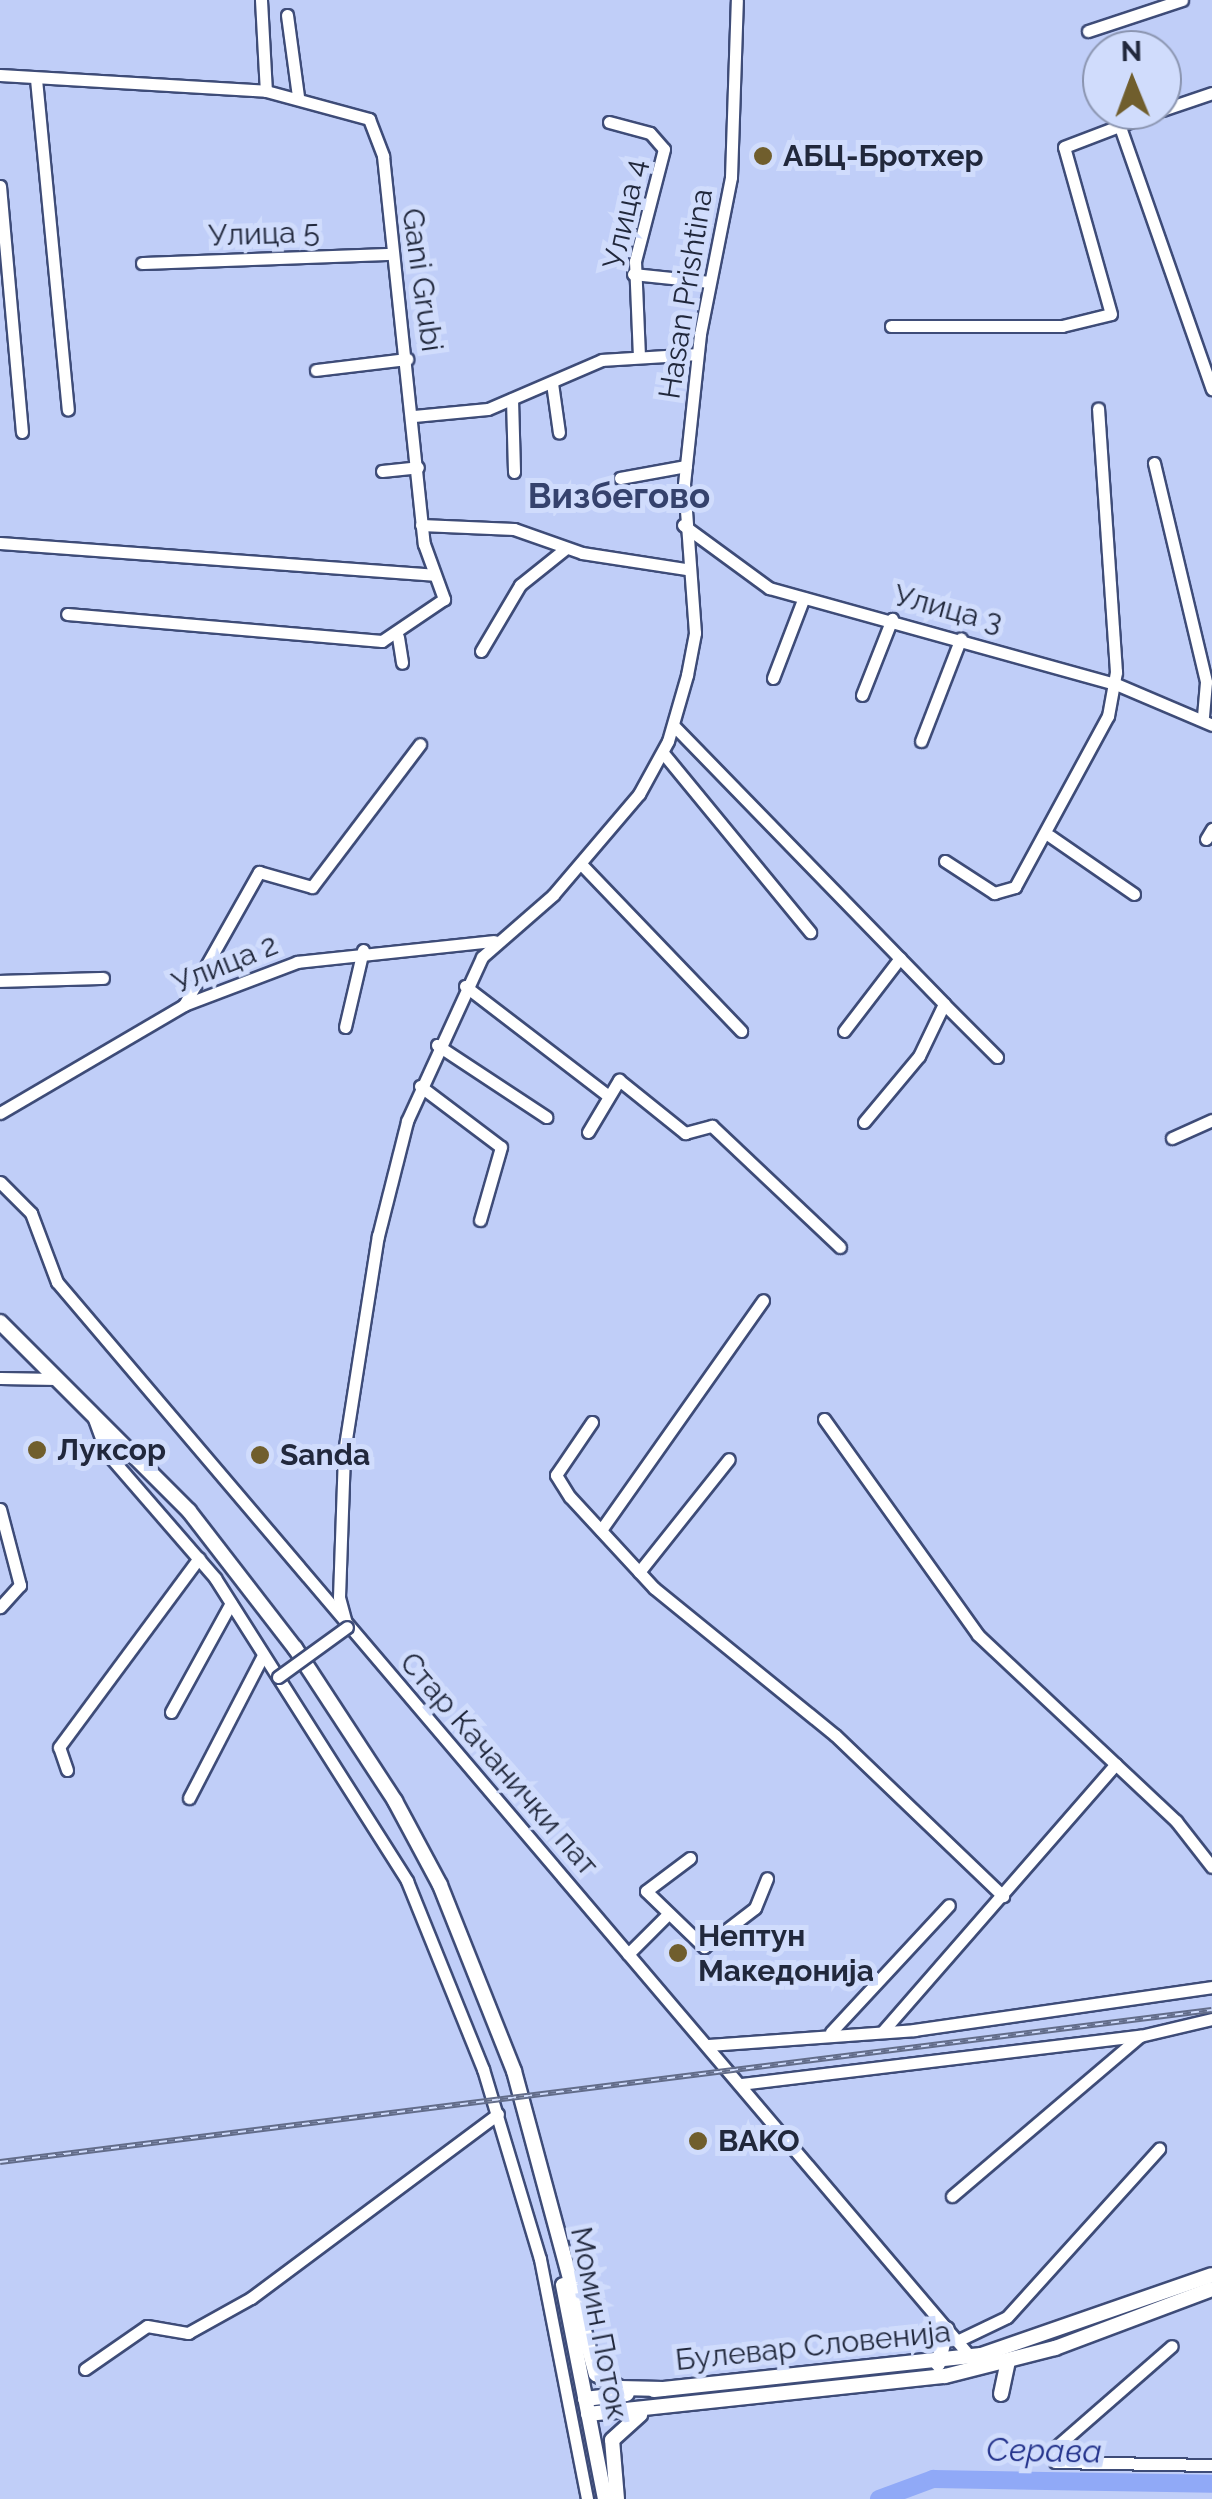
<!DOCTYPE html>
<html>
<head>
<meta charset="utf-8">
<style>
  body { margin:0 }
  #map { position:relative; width:1212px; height:2499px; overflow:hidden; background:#c0cef8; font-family:Raleway,sans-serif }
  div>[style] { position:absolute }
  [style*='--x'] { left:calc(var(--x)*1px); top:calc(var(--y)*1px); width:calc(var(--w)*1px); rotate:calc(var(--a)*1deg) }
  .river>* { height:18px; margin:-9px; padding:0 9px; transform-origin:9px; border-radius:9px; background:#90a9f7 }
  .roads { filter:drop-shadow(2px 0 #3e4c78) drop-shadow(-2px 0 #3e4c78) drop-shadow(0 2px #3e4c78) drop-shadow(0 -2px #3e4c78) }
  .minor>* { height:11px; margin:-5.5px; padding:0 5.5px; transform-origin:5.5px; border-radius:5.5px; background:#fff }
  .tertiary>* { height:14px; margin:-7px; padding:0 7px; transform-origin:7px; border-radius:7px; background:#fff }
  .rail>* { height:6px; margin-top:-3px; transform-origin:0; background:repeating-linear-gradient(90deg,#d0dcfc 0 8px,#626c89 0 16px); box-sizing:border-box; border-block:2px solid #626c89 }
  .bridges { filter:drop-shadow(2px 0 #3e4c78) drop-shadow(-2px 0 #3e4c78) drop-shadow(0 2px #3e4c78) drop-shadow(0 -2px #3e4c78) }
  .minor-bridge>* { height:11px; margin:-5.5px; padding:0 5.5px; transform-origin:5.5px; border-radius:5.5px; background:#fff }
  .dots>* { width:28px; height:28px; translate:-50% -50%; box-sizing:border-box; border:5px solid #d0dcfc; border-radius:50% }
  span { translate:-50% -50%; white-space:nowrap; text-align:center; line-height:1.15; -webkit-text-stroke:10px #d0dcfc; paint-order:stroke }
  .poi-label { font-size:30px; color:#21283c; font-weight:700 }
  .left { translate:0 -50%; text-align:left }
  .street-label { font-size:30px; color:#21283c }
  .water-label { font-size:32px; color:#24338c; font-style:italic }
  .quarter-label { font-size:35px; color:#35426d; font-weight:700 }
  .north { position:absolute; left:1082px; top:30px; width:100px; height:100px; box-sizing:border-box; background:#d0dcfc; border:2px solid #8a94af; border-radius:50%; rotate:359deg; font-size:28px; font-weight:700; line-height:40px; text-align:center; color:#21283c }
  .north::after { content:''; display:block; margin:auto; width:35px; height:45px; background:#705e2d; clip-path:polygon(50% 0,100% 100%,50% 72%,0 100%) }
</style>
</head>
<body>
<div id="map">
  <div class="river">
    <div style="--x:879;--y:2499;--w:58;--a:-20.3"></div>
    <div style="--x:933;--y:2479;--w:279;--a:1"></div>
  </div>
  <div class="roads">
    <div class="minor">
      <div style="--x:261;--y:0;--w:91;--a:86.9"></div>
      <div style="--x:287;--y:15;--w:82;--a:82.3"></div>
      <div style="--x:1088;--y:31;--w:99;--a:-18.3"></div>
      <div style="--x:0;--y:75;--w:266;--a:3.4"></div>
      <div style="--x:266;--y:91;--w:107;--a:15.2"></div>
      <div style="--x:369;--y:119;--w:40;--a:69"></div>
      <div style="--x:383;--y:156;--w:390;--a:84"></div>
      <div style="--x:424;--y:544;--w:59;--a:70"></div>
      <div style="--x:444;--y:599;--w:75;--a:145.9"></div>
      <div style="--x:382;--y:641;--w:316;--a:-175.1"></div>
      <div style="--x:36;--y:79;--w:332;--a:84.5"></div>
      <div style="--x:1162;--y:110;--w:53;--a:-18.8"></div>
      <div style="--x:609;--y:122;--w:42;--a:15"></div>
      <div style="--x:650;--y:133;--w:21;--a:49"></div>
      <div style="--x:664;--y:149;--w:116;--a:104.5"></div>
      <div style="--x:635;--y:261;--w:94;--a:87.6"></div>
      <div style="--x:1119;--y:124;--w:281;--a:70.7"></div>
      <div style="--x:0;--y:186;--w:247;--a:84.9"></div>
      <div style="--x:142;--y:263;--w:246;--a:-2.1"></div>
      <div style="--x:633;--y:274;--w:77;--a:5.9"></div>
      <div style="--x:891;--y:326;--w:171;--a:0"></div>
      <div style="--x:1062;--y:326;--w:50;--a:-13.8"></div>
      <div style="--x:1111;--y:314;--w:173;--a:-105.7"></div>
      <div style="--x:1064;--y:147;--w:104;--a:-20.9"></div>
      <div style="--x:316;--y:370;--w:92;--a:-6.9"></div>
      <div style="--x:552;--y:383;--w:50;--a:82"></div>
      <div style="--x:512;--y:399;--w:73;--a:88.4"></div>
      <div style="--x:414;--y:416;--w:74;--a:-5.4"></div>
      <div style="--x:488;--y:409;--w:124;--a:-23.3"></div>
      <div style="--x:602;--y:360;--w:95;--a:-3.6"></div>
      <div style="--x:1154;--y:463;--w:225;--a:76.6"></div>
      <div style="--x:1206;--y:682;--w:36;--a:95"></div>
      <div style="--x:382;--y:471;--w:36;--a:-6"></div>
      <div style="--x:620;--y:478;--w:67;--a:-10.3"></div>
      <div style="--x:421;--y:525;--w:93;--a:2.5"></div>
      <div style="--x:514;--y:529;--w:72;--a:19.4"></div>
      <div style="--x:582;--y:553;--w:104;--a:8.8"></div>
      <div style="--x:683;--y:525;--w:107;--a:36.2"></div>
      <div style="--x:769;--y:588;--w:360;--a:15.5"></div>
      <div style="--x:1116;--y:684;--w:104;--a:23.1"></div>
      <div style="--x:0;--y:543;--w:435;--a:4.2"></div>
      <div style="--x:398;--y:637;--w:26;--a:81"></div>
      <div style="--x:481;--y:651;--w:77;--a:-59.4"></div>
      <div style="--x:520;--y:585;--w:58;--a:-38.7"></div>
      <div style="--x:773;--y:678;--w:84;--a:-69"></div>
      <div style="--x:862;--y:695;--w:82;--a:-68.5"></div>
      <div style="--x:674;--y:726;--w:388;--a:45.8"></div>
      <div style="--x:944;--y:1004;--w:58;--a:115.7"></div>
      <div style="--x:919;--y:1056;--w:86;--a:129.8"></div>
      <div style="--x:921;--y:741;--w:110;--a:-68.8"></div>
      <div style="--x:663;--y:753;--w:232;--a:50.6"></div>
      <div style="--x:1050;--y:836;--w:102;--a:34.6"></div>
      <div style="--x:1206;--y:839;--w:12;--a:-59"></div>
      <div style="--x:945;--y:861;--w:59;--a:33.1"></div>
      <div style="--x:994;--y:893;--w:22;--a:-16"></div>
      <div style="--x:1015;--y:887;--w:195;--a:-61.5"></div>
      <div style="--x:1108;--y:716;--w:45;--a:-79.7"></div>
      <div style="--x:1116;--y:672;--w:264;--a:-93.9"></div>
      <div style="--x:582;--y:865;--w:230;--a:46.2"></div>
      <div style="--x:0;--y:981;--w:103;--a:-1.7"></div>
      <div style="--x:465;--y:986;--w:179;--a:37.5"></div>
      <div style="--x:944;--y:1004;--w:75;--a:45"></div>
      <div style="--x:184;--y:1005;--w:153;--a:-60.6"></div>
      <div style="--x:259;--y:872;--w:55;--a:15.8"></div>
      <div style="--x:312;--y:887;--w:179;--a:-52.9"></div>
      <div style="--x:345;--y:1027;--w:79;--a:-76.8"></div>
      <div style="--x:844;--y:1031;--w:92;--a:-52.5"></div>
      <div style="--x:437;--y:1045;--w:131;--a:33.4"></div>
      <div style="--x:420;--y:1086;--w:101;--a:37"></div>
      <div style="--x:501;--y:1147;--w:76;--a:106"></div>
      <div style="--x:0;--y:1113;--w:213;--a:-30.4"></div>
      <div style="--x:184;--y:1005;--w:121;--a:-20.8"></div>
      <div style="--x:297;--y:962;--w:198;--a:-6.1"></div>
      <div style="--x:588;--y:1132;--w:61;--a:-59.2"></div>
      <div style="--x:619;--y:1080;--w:85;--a:38.8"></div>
      <div style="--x:685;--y:1133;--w:28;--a:-15"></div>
      <div style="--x:712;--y:1126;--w:176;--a:43.4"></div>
      <div style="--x:1172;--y:1138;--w:44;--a:-24.2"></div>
      <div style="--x:0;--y:1182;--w:44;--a:45"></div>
      <div style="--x:31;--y:1213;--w:74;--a:69.4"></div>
      <div style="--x:57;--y:1282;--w:1416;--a:49.64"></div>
      <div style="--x:0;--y:1378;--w:57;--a:1"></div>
      <div style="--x:93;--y:1416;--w:38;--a:70"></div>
      <div style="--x:106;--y:1452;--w:167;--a:49.1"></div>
      <div style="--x:215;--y:1578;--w:359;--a:57.6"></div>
      <div style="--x:407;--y:1881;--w:203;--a:68"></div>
      <div style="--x:483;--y:2069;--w:198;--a:73.3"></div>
      <div style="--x:540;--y:2259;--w:245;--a:78.9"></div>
      <div style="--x:824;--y:1419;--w:265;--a:54.5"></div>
      <div style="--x:978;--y:1635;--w:272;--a:43.2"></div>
      <div style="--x:1176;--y:1821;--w:58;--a:52"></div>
      <div style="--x:592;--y:1422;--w:64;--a:124.2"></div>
      <div style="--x:556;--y:1475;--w:26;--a:58"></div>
      <div style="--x:570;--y:1497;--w:124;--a:47.3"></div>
      <div style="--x:654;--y:1588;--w:233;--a:39.1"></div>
      <div style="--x:835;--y:1735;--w:233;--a:43.8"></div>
      <div style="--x:0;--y:1509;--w:79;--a:75.3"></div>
      <div style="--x:20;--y:1585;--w:30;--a:132"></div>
      <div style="--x:601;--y:1530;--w:281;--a:-54.8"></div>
      <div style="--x:639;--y:1572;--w:144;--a:-51.5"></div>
      <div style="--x:347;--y:1627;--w:31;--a:-105"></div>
      <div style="--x:339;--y:1597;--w:145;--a:-88"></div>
      <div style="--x:344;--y:1452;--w:219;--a:-81.1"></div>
      <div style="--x:378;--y:1236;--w:119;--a:-75.8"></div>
      <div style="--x:407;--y:1121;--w:180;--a:-65.4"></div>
      <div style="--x:482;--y:957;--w:94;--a:-41.1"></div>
      <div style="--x:553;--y:895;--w:133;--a:-49.6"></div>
      <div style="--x:639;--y:794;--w:60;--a:-61.3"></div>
      <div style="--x:668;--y:741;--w:69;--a:-73.9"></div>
      <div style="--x:687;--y:675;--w:43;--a:-79.2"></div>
      <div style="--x:695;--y:633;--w:149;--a:-94.2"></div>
      <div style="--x:684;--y:484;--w:151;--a:-83.9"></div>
      <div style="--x:700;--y:334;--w:160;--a:-78.8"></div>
      <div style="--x:731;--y:177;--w:177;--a:-88.1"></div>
      <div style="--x:171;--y:1712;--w:124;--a:-61.2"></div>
      <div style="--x:67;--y:1770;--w:24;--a:-109"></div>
      <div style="--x:59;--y:1747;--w:235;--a:-53.5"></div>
      <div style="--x:189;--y:1798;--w:159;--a:-62.6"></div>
      <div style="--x:690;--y:1858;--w:55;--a:143.1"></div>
      <div style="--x:646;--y:1891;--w:81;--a:44"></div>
      <div style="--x:704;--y:1947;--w:64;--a:-37.4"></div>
      <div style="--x:755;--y:1908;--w:32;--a:-68"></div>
      <div style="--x:628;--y:1954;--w:54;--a:-45"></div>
      <div style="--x:883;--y:2031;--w:354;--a:-48.9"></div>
      <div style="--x:831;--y:2032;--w:173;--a:-47.1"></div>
      <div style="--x:707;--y:2045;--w:208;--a:-4.1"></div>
      <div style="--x:914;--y:2030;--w:301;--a:-8.2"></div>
      <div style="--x:741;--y:2084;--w:402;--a:-6.9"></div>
      <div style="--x:952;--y:2196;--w:247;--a:-40.4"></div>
      <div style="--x:1140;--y:2036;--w:74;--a:-13.3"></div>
      <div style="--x:957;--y:2341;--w:55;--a:-25.6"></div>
      <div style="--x:1007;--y:2317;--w:227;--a:-47.9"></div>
      <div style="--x:85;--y:2369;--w:75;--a:-34.7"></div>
      <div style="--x:147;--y:2326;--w:42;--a:9.7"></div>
      <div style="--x:188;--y:2333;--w:72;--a:-29.1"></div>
      <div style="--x:251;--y:2298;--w:308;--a:-36.7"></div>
      <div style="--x:1048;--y:2454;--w:164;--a:-41.1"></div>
      <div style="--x:1055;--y:2462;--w:157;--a:1.1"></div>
    </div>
    <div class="tertiary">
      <div style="--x:0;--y:1322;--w:267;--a:45"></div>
      <div style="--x:189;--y:1511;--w:173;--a:52.3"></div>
      <div style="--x:295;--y:1648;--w:183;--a:56.8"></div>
      <div style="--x:395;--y:1801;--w:95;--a:61.8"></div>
      <div style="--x:440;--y:1885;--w:200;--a:68.3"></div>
      <div style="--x:514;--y:2071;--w:314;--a:74.9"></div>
      <div style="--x:596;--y:2374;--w:28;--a:30"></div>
      <div style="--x:620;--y:2388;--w:43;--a:1.3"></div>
      <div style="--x:563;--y:2285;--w:218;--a:78.9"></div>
      <div style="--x:938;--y:2364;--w:36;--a:-76"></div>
      <div style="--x:654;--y:2390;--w:329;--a:-6.1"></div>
      <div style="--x:981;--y:2355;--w:244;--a:-19.1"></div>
      <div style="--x:1001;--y:2394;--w:34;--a:-78"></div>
      <div style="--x:585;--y:2399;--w:42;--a:-6.8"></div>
      <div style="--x:588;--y:2414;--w:359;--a:-6.1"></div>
      <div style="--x:945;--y:2376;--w:114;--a:-14.3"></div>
      <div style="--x:1055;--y:2348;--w:168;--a:-20.6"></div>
      <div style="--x:617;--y:2499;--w:59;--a:-94.8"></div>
      <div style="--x:612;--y:2440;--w:38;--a:-42"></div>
    </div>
  </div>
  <div class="rail">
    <div style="--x:0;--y:2162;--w:1221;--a:-7.15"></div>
  </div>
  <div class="bridges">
    <div class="minor-bridge">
      <div style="--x:278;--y:1677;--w:85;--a:-35.9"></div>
    </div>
  </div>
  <div class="dots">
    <div style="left:763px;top:156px;background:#705e2d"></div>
    <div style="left:37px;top:1450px;background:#705e2d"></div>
    <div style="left:260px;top:1455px;background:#705e2d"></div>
    <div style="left:678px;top:1953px;background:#705e2d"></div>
    <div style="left:698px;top:2141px;background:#705e2d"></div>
  </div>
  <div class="poi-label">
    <span class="left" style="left:783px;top:156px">АБЦ-Бротхер</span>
    <span class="left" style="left:57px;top:1450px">Луксор</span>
    <span class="left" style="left:280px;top:1455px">Sanda</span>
    <span class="left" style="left:698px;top:1953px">Нептун<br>Македонија</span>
    <span class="left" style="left:718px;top:2141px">BAKO</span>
  </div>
  <div class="street-label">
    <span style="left:625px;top:214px;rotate:-78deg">Улица 4</span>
    <span style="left:264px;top:234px;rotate:-2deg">Улица 5</span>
    <span style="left:422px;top:280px;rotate:82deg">Gani Grubi</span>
    <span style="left:686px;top:294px;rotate:-81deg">Hasan Prishtina</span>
    <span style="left:948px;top:609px;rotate:15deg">Улица 3</span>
    <span style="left:225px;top:964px;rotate:-22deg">Улица 2</span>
    <span style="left:499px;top:1764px;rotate:49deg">Стар Качанички пат</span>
    <span style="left:599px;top:2323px;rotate:79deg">Момин Поток</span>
    <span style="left:813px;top:2346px;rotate:-6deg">Булевар Словенија</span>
  </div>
  <div class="water-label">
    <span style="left:1044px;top:2451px;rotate:1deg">Серава</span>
  </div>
  <div class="quarter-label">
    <span style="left:619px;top:496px">Визбегово</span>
  </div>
  <div class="north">N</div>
</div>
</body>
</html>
